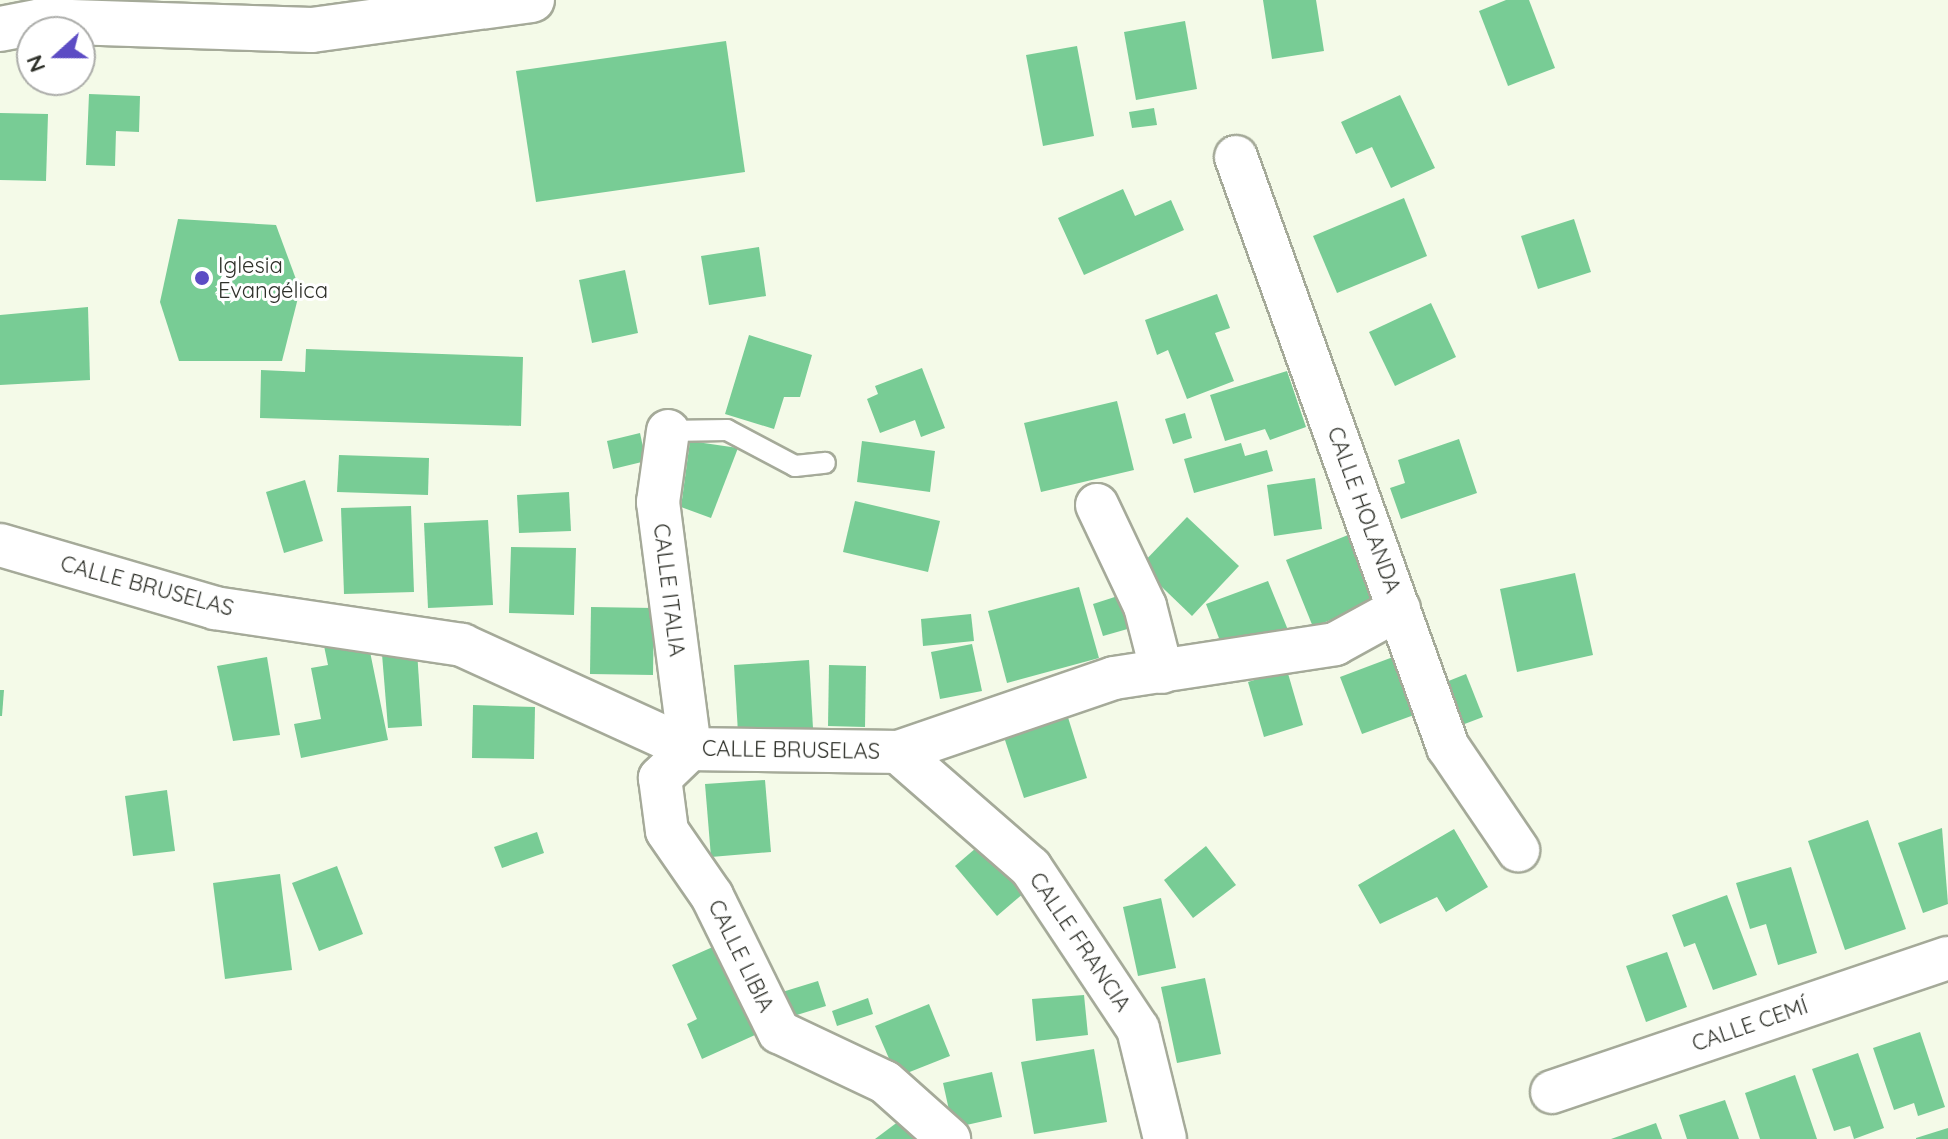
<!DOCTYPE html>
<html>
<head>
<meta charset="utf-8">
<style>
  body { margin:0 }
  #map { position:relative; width:1948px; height:1139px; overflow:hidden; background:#f4fae8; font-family:Quicksand,sans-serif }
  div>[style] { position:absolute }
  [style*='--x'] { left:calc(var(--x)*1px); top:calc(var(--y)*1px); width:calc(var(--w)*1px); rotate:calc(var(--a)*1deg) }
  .building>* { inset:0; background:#78cc95 }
  .roads { filter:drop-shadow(2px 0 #a5aa99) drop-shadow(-2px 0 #a5aa99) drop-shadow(0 2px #a5aa99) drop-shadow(0 -2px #a5aa99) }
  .service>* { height:20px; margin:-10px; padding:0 10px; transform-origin:10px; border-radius:10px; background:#fff }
  .minor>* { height:42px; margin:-21px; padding:0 21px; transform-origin:21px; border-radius:21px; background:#fff }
  .tertiary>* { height:44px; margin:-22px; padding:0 22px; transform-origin:22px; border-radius:22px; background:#fff }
  .dots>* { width:22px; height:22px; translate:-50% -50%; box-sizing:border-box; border:4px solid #fff; border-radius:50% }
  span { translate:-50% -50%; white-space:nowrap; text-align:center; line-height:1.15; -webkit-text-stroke:6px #fff; paint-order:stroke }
  .poi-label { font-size:22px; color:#2f312a }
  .left { translate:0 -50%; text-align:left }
  .street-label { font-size:22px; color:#2f312a }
  .north { position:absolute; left:16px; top:16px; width:80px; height:80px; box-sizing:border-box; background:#fff; border:2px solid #acadaa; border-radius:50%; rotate:249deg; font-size:22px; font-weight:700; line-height:32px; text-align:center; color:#2f312a }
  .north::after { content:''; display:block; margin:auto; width:28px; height:36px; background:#5c4cc4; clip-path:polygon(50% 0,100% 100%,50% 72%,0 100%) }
</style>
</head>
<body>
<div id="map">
  <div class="building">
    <div style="clip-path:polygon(1263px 0,1316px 0,1324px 51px,1272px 59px)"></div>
    <div style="clip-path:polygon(1506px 0,1529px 0,1555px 68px,1508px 86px,1479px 11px)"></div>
    <div style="clip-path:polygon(1185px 21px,1197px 89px,1136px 100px,1124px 32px)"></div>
    <div style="clip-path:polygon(726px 41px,745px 172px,536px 202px,516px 71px)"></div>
    <div style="clip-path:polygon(1077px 46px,1094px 136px,1043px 146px,1026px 55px)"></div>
    <div style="clip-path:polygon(89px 94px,140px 96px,139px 132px,116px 131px,115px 166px,86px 165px)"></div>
    <div style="clip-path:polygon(1400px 95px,1435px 168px,1391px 188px,1372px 147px,1356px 154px,1341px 122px)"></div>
    <div style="clip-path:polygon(1154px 108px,1157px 125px,1132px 128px,1129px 112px)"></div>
    <div style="clip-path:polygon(0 113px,48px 114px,46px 181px,0 180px)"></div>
    <div style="clip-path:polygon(1123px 189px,1135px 216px,1171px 200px,1184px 230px,1084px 275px,1058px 218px)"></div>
    <div style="clip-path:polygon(1404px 198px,1427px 256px,1337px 293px,1313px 236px)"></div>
    <div style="clip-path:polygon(178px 219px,276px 225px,300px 290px,282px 361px,179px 361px,160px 302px)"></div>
    <div style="clip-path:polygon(1574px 219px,1591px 272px,1538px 289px,1521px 236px)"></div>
    <div style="clip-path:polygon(759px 247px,766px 296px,709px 305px,701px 256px)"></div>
    <div style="clip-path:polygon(625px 270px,638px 333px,592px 343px,579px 280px)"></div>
    <div style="clip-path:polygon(1217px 294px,1230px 328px,1215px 333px,1234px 381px,1187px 399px,1168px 350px,1157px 355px,1145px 320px)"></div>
    <div style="clip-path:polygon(1431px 303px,1456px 357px,1395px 386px,1369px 332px)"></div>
    <div style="clip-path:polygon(88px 307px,90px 380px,0 385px,0 315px)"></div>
    <div style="clip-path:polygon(749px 335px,812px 355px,800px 397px,784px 397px,774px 429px,725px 414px)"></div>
    <div style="clip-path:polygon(306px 349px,523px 357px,521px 426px,260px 418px,261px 370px,305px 372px)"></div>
    <div style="clip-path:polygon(922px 368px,945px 428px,921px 437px,915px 420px,880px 433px,867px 399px,878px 394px,875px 386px)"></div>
    <div style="clip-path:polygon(1287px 371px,1306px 427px,1270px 440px,1265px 429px,1225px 441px,1210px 395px)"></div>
    <div style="clip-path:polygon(1117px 401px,1134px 470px,1041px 492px,1024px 423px)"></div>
    <div style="clip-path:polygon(1185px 413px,1192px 438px,1173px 444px,1165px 419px)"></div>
    <div style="clip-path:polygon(640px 433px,646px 461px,613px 469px,607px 441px)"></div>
    <div style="clip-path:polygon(1459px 439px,1477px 493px,1401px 519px,1390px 488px,1405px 483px,1398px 460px)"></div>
    <div style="clip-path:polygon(690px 441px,738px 448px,711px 518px,681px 507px)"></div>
    <div style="clip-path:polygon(862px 441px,935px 451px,930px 492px,857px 482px)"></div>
    <div style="clip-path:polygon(1241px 443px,1245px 456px,1267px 450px,1273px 471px,1194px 493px,1184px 459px)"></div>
    <div style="clip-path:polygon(339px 455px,429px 458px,428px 495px,337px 492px)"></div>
    <div style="clip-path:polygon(1315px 478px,1322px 529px,1274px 536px,1267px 485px)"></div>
    <div style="clip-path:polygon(305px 480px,323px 541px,284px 553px,266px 492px)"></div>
    <div style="clip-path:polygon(569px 492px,571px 531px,519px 533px,517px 495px)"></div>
    <div style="clip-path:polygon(855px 501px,940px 521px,928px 572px,843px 552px)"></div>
    <div style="clip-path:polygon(411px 506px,414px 592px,344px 594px,341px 508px)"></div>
    <div style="clip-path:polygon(1187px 517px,1239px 566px,1192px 616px,1140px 566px)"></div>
    <div style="clip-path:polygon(488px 520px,493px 605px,428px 608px,424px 523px)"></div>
    <div style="clip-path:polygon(1348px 535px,1375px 602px,1313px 627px,1286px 560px)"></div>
    <div style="clip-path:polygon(511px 547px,576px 548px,574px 615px,509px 613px)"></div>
    <div style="clip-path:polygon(1575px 573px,1593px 655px,1517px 672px,1500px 589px)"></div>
    <div style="clip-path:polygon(1268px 581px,1288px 630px,1225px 654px,1206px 604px)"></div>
    <div style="clip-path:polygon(1079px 587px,1099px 658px,1007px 683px,988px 611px)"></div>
    <div style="clip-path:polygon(1121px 595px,1131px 628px,1103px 636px,1093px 604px)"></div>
    <div style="clip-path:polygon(591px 607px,654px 608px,653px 675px,590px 674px)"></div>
    <div style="clip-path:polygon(971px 614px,974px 641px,923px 646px,921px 619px)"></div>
    <div style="clip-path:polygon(367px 637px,388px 740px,301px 758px,294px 724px,321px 719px,311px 668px,328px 665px,324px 646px)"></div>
    <div style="clip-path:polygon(972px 644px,982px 691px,940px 699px,931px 652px)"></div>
    <div style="clip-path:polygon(417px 651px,422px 726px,388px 728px,382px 654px)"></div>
    <div style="clip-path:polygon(267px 657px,280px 735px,233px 741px,217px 666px)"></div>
    <div style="clip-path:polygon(1393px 657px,1414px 715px,1362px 734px,1340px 677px)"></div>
    <div style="clip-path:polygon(809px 660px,813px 728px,738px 733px,734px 665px)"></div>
    <div style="clip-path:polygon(829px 665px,866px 666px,865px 727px,828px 726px)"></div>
    <div style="clip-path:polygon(1287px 670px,1303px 725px,1264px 737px,1248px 682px)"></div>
    <div style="clip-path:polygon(1466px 674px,1483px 717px,1454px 728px,1436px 686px)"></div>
    <div style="clip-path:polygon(0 690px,4px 690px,2px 716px,0 716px)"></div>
    <div style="clip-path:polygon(473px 705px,535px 707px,534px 759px,472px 758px)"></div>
    <div style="clip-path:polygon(1066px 711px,1087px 778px,1024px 798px,1002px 731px)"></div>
    <div style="clip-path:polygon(765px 780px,771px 852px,711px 857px,705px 784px)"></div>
    <div style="clip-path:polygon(167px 790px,175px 851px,133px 856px,125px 796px)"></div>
    <div style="clip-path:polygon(1868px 820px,1906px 929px,1845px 950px,1808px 841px)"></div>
    <div style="clip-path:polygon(1942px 828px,1948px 904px,1923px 913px,1898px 843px)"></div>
    <div style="clip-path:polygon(1454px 829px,1488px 887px,1446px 912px,1437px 897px,1380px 924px,1358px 885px)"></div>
    <div style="clip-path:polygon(537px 832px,544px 853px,502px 868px,494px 847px)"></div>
    <div style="clip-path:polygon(983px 842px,1024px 893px,997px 916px,955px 866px)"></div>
    <div style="clip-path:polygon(1206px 846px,1236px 885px,1193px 918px,1164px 880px)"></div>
    <div style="clip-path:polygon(337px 866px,363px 934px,319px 951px,292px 883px)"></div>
    <div style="clip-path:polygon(1791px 867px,1817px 953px,1778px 965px,1766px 924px,1750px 929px,1736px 883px)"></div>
    <div style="clip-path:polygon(280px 874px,292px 970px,225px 979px,213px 883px)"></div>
    <div style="clip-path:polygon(1727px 895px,1757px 975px,1713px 990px,1695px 943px,1684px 947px,1672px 915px)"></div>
    <div style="clip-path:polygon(1161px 898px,1176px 968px,1138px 976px,1123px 907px)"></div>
    <div style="clip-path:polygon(724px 942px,741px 979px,731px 983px,755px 1035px,702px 1059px,687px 1024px,697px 1019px,672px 965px)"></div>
    <div style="clip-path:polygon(1667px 952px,1687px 1007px,1646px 1022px,1626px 966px)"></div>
    <div style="clip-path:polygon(1205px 978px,1221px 1054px,1177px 1063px,1161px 987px)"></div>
    <div style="clip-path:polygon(818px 981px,826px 1006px,787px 1018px,779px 993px)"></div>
    <div style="clip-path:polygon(1084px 995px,1088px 1035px,1036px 1041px,1032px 999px)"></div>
    <div style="clip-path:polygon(868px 998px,873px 1014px,837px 1026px,832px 1011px)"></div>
    <div style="clip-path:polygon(929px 1004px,950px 1056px,897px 1077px,875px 1026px)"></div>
    <div style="clip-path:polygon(1920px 1032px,1945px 1107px,1918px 1116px,1914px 1103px,1894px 1110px,1873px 1048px)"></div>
    <div style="clip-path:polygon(1094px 1049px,1107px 1122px,1034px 1134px,1021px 1062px)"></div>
    <div style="clip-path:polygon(1858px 1053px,1884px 1128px,1854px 1139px,1850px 1126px,1834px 1131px,1812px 1069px)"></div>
    <div style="clip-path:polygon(992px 1072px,1002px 1117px,953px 1128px,943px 1083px)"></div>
    <div style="clip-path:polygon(1795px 1075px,1817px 1139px,1760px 1139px,1745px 1093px)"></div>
    <div style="clip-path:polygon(1725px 1100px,1739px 1139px,1687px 1139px,1679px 1115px)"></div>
    <div style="clip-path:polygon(903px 1118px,919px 1139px,875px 1139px)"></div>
    <div style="clip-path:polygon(1656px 1123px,1662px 1139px,1611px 1139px)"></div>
    <div style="clip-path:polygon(1948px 1128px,1948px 1139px,1916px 1139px,1916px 1138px)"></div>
  </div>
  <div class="roads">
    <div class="service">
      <div style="--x:668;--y:431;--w:59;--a:-1"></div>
      <div style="--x:727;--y:430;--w:77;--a:27.9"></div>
      <div style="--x:795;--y:466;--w:30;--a:-6"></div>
    </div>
    <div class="minor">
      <div style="--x:1236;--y:157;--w:627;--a:70.24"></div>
      <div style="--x:1448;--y:747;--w:125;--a:55.8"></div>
      <div style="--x:668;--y:431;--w:72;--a:98"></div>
      <div style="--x:658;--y:502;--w:249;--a:82.6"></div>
      <div style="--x:690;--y:749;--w:42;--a:136"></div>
      <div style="--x:660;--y:778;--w:53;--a:82.5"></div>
      <div style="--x:667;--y:831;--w:79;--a:55.3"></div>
      <div style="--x:712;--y:896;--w:152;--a:63.8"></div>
      <div style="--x:779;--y:1032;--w:117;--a:25.3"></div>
      <div style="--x:885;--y:1082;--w:86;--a:41.7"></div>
      <div style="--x:1097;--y:505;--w:112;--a:64.6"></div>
      <div style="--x:1145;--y:606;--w:68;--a:75.6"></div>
      <div style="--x:0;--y:545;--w:224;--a:16.3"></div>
      <div style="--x:215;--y:608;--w:250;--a:8.5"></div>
      <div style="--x:462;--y:645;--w:251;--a:24.5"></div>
      <div style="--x:690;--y:749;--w:208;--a:0.8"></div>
      <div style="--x:898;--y:752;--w:228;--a:-18.9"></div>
      <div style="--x:1114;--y:678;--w:224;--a:-8.7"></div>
      <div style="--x:1335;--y:644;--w:73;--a:-28.7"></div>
      <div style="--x:898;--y:752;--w:176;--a:41.1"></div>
      <div style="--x:1031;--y:868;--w:193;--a:56.4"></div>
      <div style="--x:1138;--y:1029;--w:113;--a:76.2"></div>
      <div style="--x:1552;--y:1092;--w:418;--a:-18.7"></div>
    </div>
    <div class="tertiary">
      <div style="--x:0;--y:29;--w:42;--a:-11"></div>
      <div style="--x:41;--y:21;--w:271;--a:1.9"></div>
      <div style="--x:312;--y:30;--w:222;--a:-7.8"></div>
    </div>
  </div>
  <div class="dots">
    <div style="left:202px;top:278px;background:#5c4cc4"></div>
  </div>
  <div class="poi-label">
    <span class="left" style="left:218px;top:278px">Iglesia<br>Evangélica</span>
  </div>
  <div class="street-label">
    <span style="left:1364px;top:510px;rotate:70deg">CALLE HOLANDA</span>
    <span style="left:147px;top:586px;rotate:15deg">CALLE BRUSELAS</span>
    <span style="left:669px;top:590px;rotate:83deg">CALLE ITALIA</span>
    <span style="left:791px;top:750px;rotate:1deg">CALLE BRUSELAS</span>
    <span style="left:1080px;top:942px;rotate:56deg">CALLE FRANCIA</span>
    <span style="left:741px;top:956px;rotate:64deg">CALLE LIBIA</span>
    <span style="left:1750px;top:1025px;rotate:-19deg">CALLE CEMÍ</span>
  </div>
  <div class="north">N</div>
</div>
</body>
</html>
